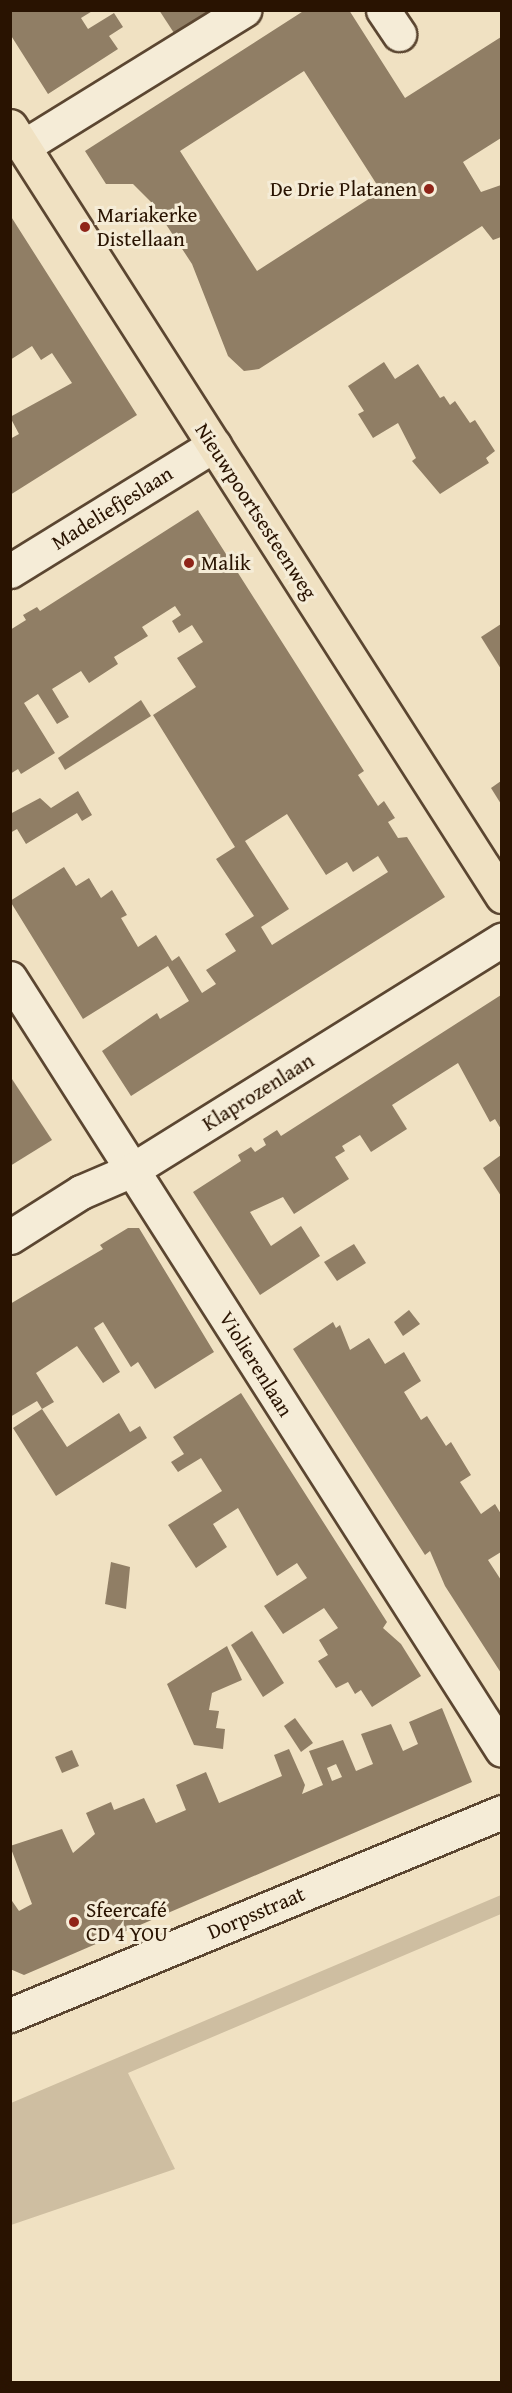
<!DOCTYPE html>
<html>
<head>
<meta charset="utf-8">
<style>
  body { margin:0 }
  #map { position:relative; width:512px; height:2393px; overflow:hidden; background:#f0e1c2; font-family:"Gentium Book Plus",serif }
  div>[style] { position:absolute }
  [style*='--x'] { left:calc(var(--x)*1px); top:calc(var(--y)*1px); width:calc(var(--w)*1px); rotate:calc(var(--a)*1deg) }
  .green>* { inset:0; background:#cebea1 }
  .building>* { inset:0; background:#907e65 }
  .roads { filter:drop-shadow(2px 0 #5b4631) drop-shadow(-2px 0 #5b4631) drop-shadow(0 2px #5b4631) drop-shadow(0 -2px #5b4631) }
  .minor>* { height:33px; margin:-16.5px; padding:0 16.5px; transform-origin:16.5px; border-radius:16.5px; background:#f5ecd7 }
  .major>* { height:33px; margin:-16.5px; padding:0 16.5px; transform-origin:16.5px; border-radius:16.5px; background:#f0e1c2 }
  .dots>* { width:16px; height:16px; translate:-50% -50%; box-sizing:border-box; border:3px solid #f5ecd7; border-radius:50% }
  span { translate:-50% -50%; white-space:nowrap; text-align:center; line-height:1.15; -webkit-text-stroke:6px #f5ecd7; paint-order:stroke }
  .poi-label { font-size:21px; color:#291301 }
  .right { translate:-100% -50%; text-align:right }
  .left { translate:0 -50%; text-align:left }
  .street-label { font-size:21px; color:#291301 }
  .frame { position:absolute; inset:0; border:12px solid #291301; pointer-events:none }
</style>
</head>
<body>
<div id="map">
  <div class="green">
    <div style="clip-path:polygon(501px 1895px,501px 1914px,128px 2073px,175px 2169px,11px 2225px,11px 2103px)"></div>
  </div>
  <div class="building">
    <div style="clip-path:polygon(10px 10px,94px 10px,81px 18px,88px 29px,114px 13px,123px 27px,109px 36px,118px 49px,48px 94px,10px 34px)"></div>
    <div style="clip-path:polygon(159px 10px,210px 10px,174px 33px)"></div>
    <div style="clip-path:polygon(evenodd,305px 10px,349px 10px,405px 98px,501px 37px,501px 138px,463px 162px,481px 192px,501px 185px,501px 237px,493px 240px,482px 226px,259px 369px,244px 371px,228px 356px,192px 264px,152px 203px,133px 184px,106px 184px,85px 151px,305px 10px,304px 71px,381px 191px,257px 271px,180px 151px,304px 71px)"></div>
    <div style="clip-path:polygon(10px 215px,137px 415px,10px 495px,10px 439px,19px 434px,10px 417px,72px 383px,52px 353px,41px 360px,32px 346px,10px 360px)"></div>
    <div style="clip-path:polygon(384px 362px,395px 379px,418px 364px,440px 398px,444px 396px,450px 405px,455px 401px,470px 423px,475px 420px,495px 451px,486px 458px,489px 463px,440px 494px,412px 461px,416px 458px,398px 423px,373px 438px,358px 414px,364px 411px,348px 386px)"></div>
    <div style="clip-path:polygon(evenodd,198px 510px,364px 771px,358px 775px,378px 806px,384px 801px,395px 818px,388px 822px,398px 838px,407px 837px,445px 897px,131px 1096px,102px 1051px,157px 1013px,160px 1019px,189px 1001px,168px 966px,83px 1019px,10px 901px,64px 867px,76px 886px,89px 878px,101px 898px,112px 890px,127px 915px,121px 918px,138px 947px,156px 935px,172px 961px,179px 956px,202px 993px,216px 984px,206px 970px,236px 951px,225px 934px,254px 916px,216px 859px,235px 847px,153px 715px,196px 687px,177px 658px,203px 642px,192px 625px,179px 633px,172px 621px,181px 615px,175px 606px,142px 627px,148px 636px,114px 657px,118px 664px,89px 683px,81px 671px,52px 689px,69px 717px,57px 724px,38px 694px,24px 703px,55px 753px,21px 774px,18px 769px,10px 774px,10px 630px,26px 620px,23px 615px,37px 607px,40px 611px,198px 510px,287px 814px,326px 875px,347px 862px,353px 872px,378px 856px,388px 872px,272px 945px,261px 927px,289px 909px,245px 841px,287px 814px)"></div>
    <div style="clip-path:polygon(501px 624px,501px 669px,481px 637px)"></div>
    <div style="clip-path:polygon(141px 700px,151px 716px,65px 770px,58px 758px)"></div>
    <div style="clip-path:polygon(501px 781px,501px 804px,491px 788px)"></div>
    <div style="clip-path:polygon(78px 791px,92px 815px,82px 821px,77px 813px,26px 844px,17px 829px,10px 833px,10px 814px,40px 798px,51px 808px)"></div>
    <div style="clip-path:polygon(501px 995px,501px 1129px,495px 1119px,490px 1122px,458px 1063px,392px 1105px,407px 1129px,371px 1152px,360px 1135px,342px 1146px,345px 1151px,335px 1157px,349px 1179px,294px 1214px,283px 1197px,250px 1212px,271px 1246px,301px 1226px,320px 1256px,260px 1295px,193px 1192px,241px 1161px,238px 1155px,251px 1147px,255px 1152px,266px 1145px,263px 1139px,277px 1130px,281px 1136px)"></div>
    <div style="clip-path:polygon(10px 1076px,52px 1140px,10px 1166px)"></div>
    <div style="clip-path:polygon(501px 1155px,501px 1196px,483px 1168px)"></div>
    <div style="clip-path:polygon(128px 1228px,139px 1228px,214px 1352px,155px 1389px,138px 1362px,131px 1367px,103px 1322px,94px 1328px,120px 1372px,103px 1383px,77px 1346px,36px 1373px,54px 1402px,42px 1409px,37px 1401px,10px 1417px,10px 1304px,103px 1249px,100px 1245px)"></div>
    <div style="clip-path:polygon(354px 1244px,366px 1263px,337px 1281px,324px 1262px)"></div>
    <div style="clip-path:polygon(409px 1310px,420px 1324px,403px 1336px,394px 1322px)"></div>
    <div style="clip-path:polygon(333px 1322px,336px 1328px,340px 1325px,350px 1350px,369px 1338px,385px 1364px,404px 1352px,421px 1381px,404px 1392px,421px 1420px,427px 1416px,446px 1446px,451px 1442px,471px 1475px,460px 1482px,481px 1514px,495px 1504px,501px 1514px,501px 1552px,488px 1560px,501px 1580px,501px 1673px,445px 1586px,430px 1551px,425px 1555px,293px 1349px)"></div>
    <div style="clip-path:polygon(241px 1393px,387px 1622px,383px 1628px,401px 1644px,421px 1676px,372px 1707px,361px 1690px,355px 1694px,348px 1682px,336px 1688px,318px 1661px,328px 1655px,319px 1640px,338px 1628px,324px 1608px,283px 1634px,264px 1606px,307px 1578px,297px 1563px,277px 1576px,238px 1508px,213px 1524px,227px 1547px,196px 1568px,168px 1525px,222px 1491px,201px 1458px,178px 1472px,171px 1462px,184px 1454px,173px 1437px)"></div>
    <div style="clip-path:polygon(42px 1409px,67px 1447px,119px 1413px,130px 1432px,140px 1426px,147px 1438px,56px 1496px,13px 1428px)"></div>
    <div style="clip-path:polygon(111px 1562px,130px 1567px,126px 1609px,105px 1604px)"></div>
    <div style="clip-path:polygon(252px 1631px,284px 1683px,263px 1697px,231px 1645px)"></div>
    <div style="clip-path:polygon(227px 1646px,242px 1680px,212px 1693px,209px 1710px,219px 1711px,216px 1728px,225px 1729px,223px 1749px,194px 1745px,167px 1684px)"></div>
    <div style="clip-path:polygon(evenodd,442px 1708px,472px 1782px,24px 1975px,10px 1969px,10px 1898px,19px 1911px,32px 1904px,10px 1846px,62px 1829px,73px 1853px,95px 1834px,86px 1813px,111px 1802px,114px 1810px,144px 1798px,156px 1823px,186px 1810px,176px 1785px,206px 1772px,219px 1803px,282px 1776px,274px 1755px,289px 1749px,305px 1785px,302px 1794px,323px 1785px,309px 1751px,343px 1740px,356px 1771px,373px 1764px,361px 1734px,391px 1724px,403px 1751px,418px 1744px,409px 1722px,442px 1708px,336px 1764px,342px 1777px,332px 1781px,327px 1768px,336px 1764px)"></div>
    <div style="clip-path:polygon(295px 1718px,313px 1743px,301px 1752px,284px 1726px)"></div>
    <div style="clip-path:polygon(72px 1750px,79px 1766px,62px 1773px,55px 1757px)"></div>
  </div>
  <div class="roads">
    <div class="minor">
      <div style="--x:383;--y:10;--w:29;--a:56"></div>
      <div style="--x:24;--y:146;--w:259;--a:-31.7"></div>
      <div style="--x:10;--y:571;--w:240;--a:-31.7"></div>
      <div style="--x:10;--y:978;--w:915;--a:57.49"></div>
      <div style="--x:10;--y:1237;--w:84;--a:-32.4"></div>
      <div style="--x:81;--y:1192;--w:56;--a:-23.3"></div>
      <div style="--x:132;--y:1170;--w:436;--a:-31.9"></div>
      <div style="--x:10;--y:2015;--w:532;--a:-22.42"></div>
    </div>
    <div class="major">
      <div style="--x:10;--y:126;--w:914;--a:57.42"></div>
    </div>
  </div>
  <div class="dots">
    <div style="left:429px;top:189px;background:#8f2418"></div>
    <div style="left:85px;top:227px;background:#8f2418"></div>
    <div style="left:189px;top:563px;background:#8f2418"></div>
    <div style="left:74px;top:1922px;background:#8f2418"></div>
  </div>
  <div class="poi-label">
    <span class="right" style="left:417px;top:189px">De Drie Platanen</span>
    <span class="left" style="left:97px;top:227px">Mariakerke<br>Distellaan</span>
    <span class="left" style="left:201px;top:563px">Malik</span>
    <span class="left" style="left:86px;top:1922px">Sfeercafé<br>CD 4 YOU</span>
  </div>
  <div class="street-label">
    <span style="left:112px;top:508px;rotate:-32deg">Madeliefjeslaan</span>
    <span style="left:256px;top:511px;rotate:57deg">Nieuwpoortsesteenweg</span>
    <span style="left:258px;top:1092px;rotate:-32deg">Klaprozenlaan</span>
    <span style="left:256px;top:1364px;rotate:58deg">Violierenlaan</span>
    <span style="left:256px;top:1913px;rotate:-23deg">Dorpsstraat</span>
  </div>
  <div class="frame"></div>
</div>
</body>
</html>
